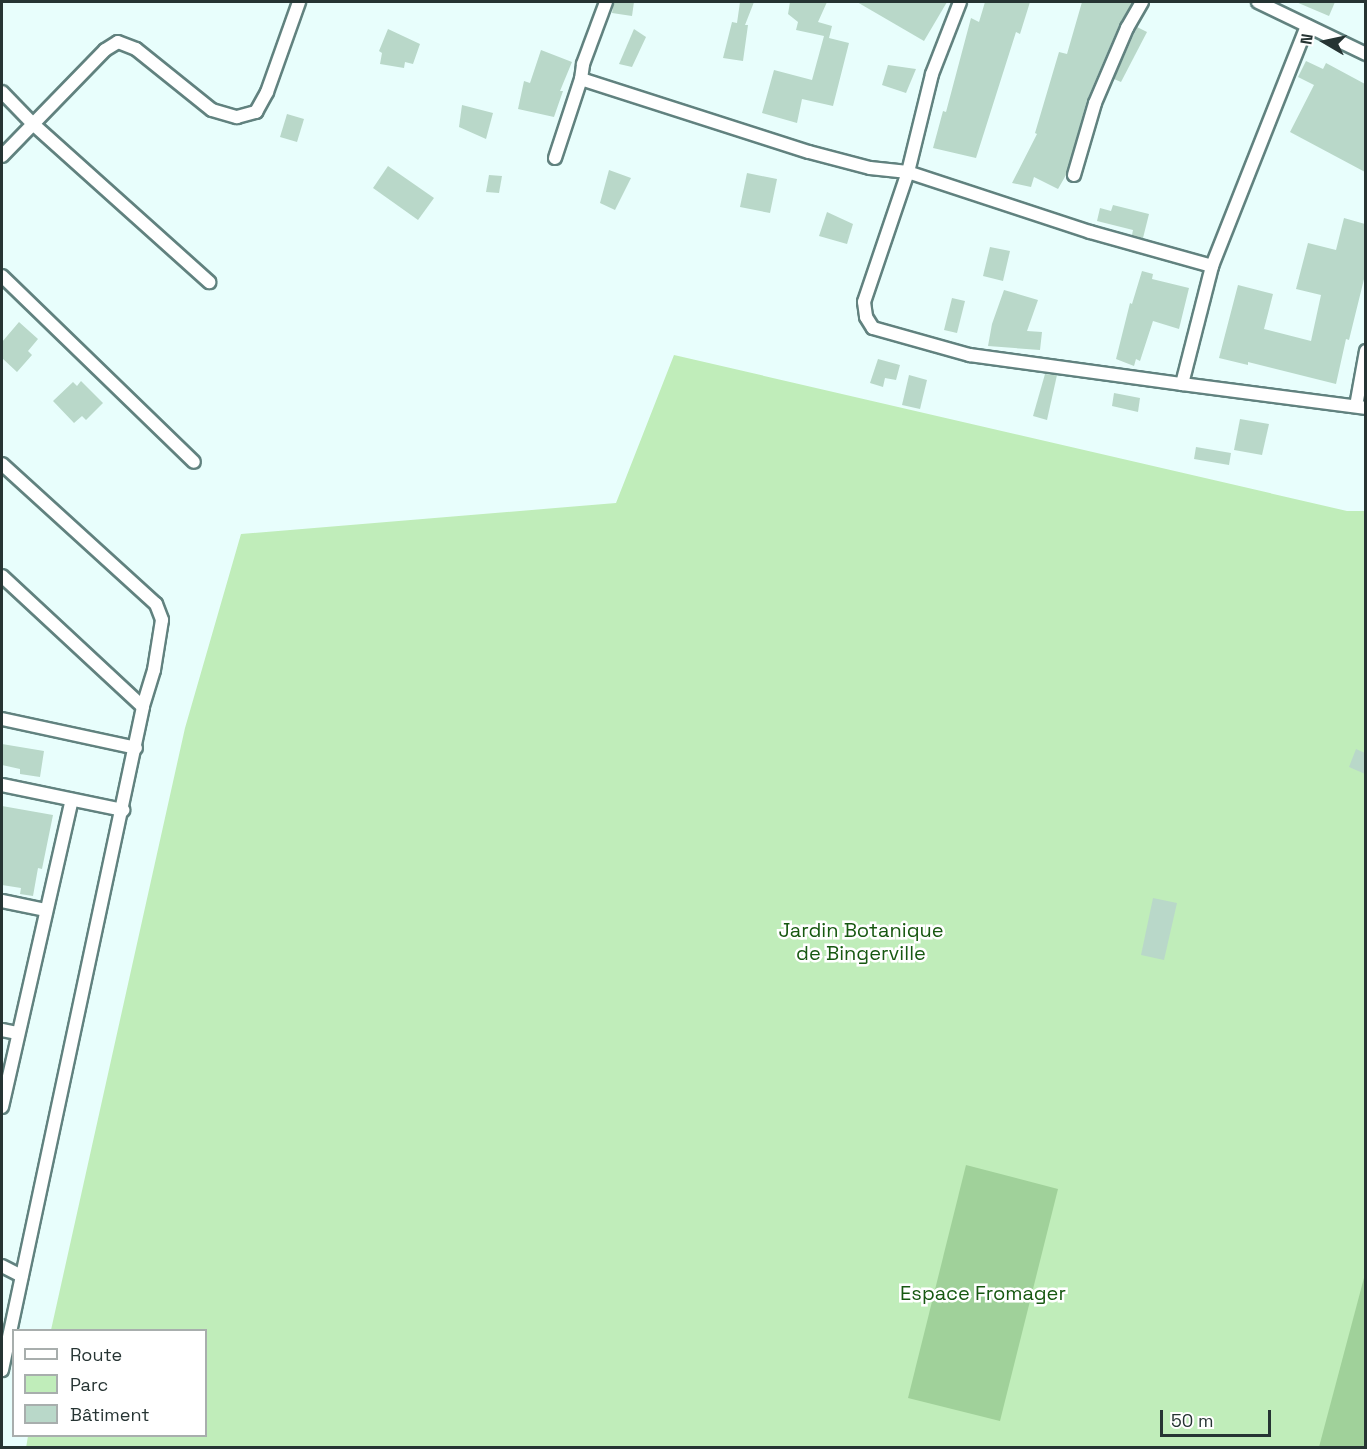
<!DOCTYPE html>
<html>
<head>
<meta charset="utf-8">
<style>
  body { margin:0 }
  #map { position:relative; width:1367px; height:1449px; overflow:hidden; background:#e8fefc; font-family:"Space Grotesk",sans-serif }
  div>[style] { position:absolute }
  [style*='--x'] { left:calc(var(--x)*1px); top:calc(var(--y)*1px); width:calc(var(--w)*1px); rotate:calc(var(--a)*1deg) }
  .green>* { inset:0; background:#c0edba }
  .forest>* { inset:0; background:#a0d19a }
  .building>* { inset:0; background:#b9d8c9 }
  .roads { filter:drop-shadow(2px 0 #61827f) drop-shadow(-2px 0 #61827f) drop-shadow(0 2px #61827f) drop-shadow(0 -2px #61827f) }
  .street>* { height:12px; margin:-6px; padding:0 6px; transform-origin:6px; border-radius:6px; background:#fff }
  span { translate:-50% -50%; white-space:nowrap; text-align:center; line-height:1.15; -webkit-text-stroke:5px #fff; paint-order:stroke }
  .park-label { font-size:20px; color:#175811 }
  .frame { position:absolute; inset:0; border:3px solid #263433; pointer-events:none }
  .legend { position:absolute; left:12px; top:1329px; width:195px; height:108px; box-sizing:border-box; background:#fff; border:2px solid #a8aead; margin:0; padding:8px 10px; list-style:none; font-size:18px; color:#263433 }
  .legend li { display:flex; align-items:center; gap:12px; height:30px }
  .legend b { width:30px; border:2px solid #a8aead }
  .north { position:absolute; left:1295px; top:12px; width:60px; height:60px; -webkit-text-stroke:4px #fff; paint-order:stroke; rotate:279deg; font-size:16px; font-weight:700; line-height:24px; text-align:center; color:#263433 }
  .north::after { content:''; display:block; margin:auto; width:21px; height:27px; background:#263433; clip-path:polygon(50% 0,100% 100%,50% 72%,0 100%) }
  .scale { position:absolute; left:1160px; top:1410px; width:111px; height:27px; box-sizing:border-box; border:3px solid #263433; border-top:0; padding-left:8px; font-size:18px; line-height:21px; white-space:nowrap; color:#263433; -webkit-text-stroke:4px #fff; paint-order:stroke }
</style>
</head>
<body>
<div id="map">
  <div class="green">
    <div style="clip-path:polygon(674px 355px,1347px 511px,1365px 511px,1365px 1447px,26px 1448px,28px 1436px,206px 1436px,206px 1330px,51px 1330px,185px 728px,241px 534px,616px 503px)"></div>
  </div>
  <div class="forest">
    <div style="clip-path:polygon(966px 1165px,1058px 1189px,1000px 1421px,908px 1398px)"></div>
    <div style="clip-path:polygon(1365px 1274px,1365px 1447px,1319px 1447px)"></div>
  </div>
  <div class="building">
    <div style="clip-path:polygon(614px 2px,634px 2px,632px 16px,612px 13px)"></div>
    <div style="clip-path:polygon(740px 2px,754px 2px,745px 25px,748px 25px,743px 61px,723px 58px,732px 22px,737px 23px)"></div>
    <div style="clip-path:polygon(790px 2px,827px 2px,818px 22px,832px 26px,829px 38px,849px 43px,833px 106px,802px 99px,797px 123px,762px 113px,774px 70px,812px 80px,824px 36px,796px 30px,798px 22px,788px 14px)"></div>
    <div style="clip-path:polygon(857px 2px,947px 2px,924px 41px)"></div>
    <div style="clip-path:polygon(985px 2px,1030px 2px,1020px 34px,1016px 32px,976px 158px,933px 148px,943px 111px,946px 112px,971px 18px,979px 22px)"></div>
    <div style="clip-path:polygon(1082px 2px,1133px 2px,1119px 25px,1087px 100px,1066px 175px,1058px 189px,1034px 177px,1031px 187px,1012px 183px,1037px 134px,1035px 133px,1059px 52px,1067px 54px)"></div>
    <div style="clip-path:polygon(1296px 2px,1335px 2px,1329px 16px)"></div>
    <div style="clip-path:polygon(1137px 27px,1147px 32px,1121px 82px,1114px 79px)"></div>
    <div style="clip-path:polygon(388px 29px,420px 44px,413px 64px,405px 62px,404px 68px,380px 64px,382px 53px,379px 51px)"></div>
    <div style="clip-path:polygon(634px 29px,646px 37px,632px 67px,619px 64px)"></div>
    <div style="clip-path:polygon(541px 50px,572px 62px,560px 91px,563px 91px,554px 117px,518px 109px,524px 81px,530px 83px)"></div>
    <div style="clip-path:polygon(1306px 61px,1323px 69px,1326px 63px,1365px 84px,1365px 172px,1290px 132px,1314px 85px,1298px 77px)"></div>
    <div style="clip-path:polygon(888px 65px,916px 69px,906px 93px,882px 85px)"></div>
    <div style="clip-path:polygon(462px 105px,493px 113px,486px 139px,459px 127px)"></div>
    <div style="clip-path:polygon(287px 114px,304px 119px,297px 142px,280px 137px)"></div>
    <div style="clip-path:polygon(388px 166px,434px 198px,418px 220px,373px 188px)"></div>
    <div style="clip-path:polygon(609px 170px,631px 178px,615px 210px,600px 203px)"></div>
    <div style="clip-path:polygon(747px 173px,777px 179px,770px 213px,740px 207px)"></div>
    <div style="clip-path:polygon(489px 175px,502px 176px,499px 193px,486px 192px)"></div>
    <div style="clip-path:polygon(1113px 205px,1149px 214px,1143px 238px,1132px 235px,1133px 230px,1097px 221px,1100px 208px,1111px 211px)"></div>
    <div style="clip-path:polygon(827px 212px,853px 224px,847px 244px,819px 236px)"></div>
    <div style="clip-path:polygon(1344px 218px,1365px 224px,1365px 275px,1349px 340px,1346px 339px,1336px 384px,1248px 362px,1248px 365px,1219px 358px,1238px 285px,1273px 294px,1264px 329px,1311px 341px,1321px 295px,1296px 289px,1308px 243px,1336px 250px)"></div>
    <div style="clip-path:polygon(990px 247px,1010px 251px,1003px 281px,983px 276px)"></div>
    <div style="clip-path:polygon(1142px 271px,1153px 274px,1152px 279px,1189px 288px,1179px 329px,1153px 321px,1140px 361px,1136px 359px,1134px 366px,1116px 359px,1130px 303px,1132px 304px)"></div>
    <div style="clip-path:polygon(1004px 290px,1038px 300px,1027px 331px,1042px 332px,1040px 350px,988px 346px,992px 324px)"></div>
    <div style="clip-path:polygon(952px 298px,965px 301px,957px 333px,944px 330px)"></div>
    <div style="clip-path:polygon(19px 322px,38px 339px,28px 351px,32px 355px,17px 372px,2px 358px,2px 342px)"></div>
    <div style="clip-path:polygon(878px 359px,900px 365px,896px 380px,885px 378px,883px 387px,870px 383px)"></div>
    <div style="clip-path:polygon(1045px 374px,1057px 375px,1047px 420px,1033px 416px)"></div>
    <div style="clip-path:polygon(909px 375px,927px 380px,920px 409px,902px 405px)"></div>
    <div style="clip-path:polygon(81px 381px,103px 403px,86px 420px,82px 416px,74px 423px,53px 401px,73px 382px,77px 386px)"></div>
    <div style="clip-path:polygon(1114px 393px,1140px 398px,1138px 412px,1112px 406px)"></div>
    <div style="clip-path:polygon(1240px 419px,1269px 424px,1262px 455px,1234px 450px)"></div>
    <div style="clip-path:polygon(1196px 447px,1231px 453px,1229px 465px,1194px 459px)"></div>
    <div style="clip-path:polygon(2px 744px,44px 751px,40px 777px,20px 774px,20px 769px,2px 765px)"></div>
    <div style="clip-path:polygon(1356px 749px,1365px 753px,1365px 774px,1349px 767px)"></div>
    <div style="clip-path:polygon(2px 806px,53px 815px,42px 869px,38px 868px,33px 896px,20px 894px,21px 888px,2px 885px)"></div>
    <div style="clip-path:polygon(1153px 898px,1177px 903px,1164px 960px,1141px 955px)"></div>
  </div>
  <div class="roads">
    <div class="street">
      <div style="--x:1258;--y:2;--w:120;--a:25.7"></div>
      <div style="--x:581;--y:79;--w:239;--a:17.8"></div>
      <div style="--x:809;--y:152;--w:63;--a:14.7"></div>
      <div style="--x:870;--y:168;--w:38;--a:6"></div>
      <div style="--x:908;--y:172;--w:101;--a:-76.2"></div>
      <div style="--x:932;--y:74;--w:77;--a:-68.7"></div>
      <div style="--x:2;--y:92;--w:45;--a:45.9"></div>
      <div style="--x:33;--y:124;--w:237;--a:41.9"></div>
      <div style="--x:2;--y:156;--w:148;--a:-45.8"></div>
      <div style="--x:105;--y:50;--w:15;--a:-32"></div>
      <div style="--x:118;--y:42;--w:19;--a:21"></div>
      <div style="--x:136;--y:49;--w:97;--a:38.8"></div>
      <div style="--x:212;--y:110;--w:26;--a:16"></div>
      <div style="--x:237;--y:117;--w:20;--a:-15"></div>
      <div style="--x:256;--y:112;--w:23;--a:-61"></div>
      <div style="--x:267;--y:92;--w:96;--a:-70.4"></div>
      <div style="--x:555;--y:158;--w:83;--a:-71.8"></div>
      <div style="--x:581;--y:79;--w:15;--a:-82"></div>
      <div style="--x:583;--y:64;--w:66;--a:-69.6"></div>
      <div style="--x:1074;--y:175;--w:75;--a:-73.7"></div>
      <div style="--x:1095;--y:103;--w:82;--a:-66.9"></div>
      <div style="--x:1127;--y:28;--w:30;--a:-60"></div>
      <div style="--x:1212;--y:266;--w:258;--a:-68.4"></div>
      <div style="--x:2;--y:276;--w:267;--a:44.1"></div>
      <div style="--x:1182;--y:384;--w:122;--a:-75.7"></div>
      <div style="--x:1212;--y:266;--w:127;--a:-164.4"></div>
      <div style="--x:1090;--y:232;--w:192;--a:-161.8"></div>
      <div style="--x:908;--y:172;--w:137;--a:108.7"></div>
      <div style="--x:864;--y:302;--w:15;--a:82"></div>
      <div style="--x:866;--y:317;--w:13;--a:58"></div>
      <div style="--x:873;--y:328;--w:101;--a:15.6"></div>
      <div style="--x:970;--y:355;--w:214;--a:7.8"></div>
      <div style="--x:1182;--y:384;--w:186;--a:7.4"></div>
      <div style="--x:1356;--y:406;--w:56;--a:-79.7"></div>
      <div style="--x:2;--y:464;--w:208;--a:42.3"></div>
      <div style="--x:156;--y:604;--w:17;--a:69"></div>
      <div style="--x:162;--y:620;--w:51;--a:99.1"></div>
      <div style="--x:154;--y:670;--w:39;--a:107"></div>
      <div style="--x:143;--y:707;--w:678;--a:102.01"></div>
      <div style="--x:2;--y:576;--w:192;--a:42.9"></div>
      <div style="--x:2;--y:719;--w:137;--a:12.2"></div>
      <div style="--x:2;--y:785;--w:124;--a:11.7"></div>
      <div style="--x:2;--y:901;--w:45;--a:11.6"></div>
      <div style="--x:2;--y:1030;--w:16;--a:11"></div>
      <div style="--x:2;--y:1107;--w:315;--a:-77.2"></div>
      <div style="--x:2;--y:1266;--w:22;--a:27"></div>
    </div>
  </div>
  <div class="park-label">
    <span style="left:861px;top:942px">Jardin Botanique<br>de Bingerville</span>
    <span style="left:983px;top:1293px">Espace Fromager</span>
  </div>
  <div class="frame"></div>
  <ul class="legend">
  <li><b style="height:8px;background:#fff"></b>Route</li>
  <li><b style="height:16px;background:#c0edba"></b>Parc</li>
  <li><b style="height:16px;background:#b9d8c9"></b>Bâtiment</li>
  </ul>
  <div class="north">N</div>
  <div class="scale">50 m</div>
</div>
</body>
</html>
